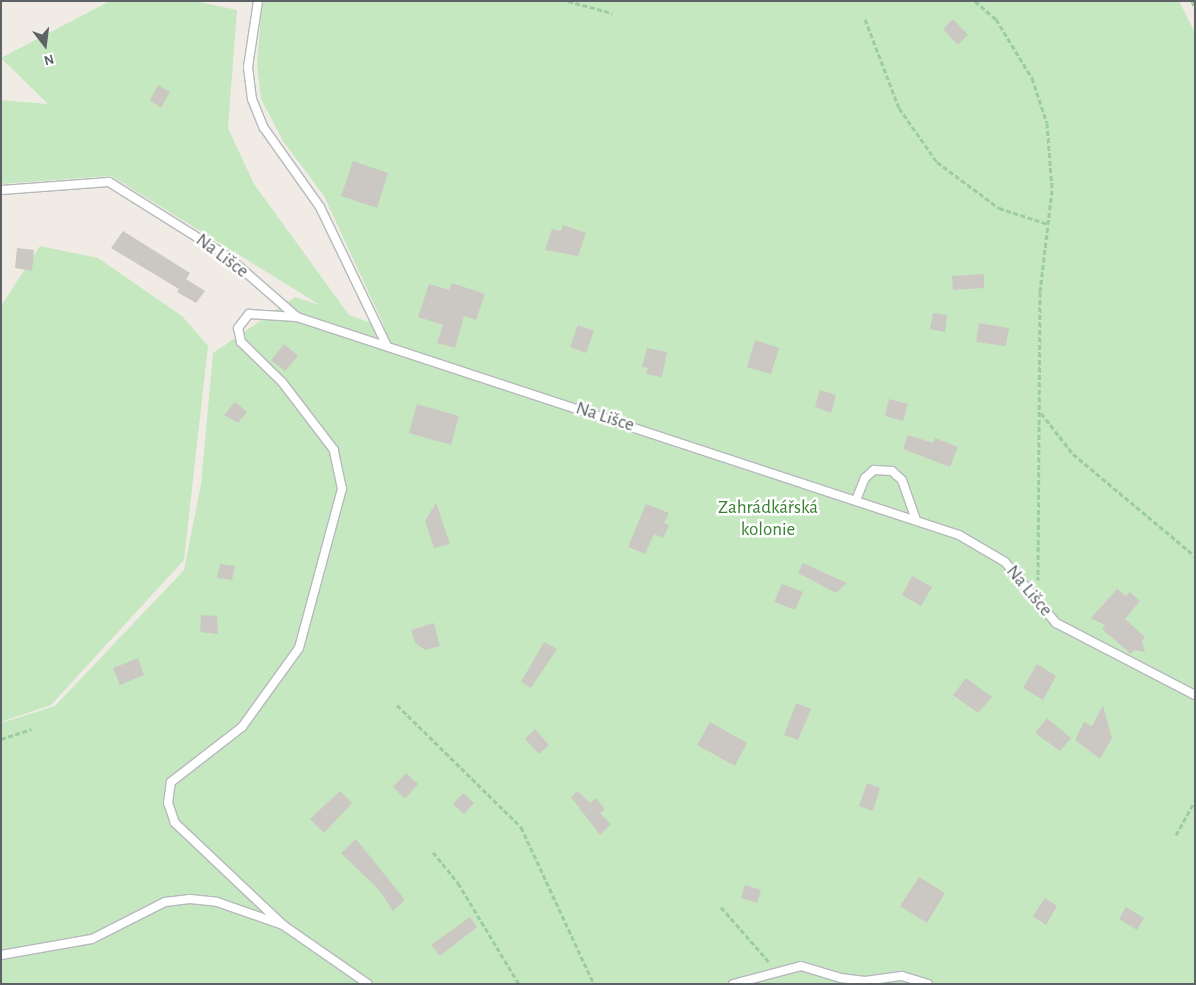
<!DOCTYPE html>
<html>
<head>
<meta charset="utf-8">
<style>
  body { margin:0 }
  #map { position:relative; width:1196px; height:985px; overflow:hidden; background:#f0ece5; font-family:"Alegreya Sans",sans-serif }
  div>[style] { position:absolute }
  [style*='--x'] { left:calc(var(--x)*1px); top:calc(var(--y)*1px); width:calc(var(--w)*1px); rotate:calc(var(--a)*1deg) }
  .green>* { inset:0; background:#c6e8c1 }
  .building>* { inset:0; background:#cbc7c2 }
  .path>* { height:3px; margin-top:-1.5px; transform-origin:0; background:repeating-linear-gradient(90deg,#9bcca4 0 5px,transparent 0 7.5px) }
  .roads { filter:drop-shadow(1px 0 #b6b9bc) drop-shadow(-1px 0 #b6b9bc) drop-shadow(0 1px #b6b9bc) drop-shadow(0 -1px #b6b9bc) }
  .service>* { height:8px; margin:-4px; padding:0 4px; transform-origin:4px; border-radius:4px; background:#fff }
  span { translate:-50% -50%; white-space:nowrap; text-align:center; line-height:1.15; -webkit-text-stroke:5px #fff; paint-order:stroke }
  .street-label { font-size:19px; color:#5d6266 }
  .park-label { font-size:19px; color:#388131 }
  .frame { position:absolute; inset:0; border:2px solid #5d6266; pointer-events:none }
  .north { position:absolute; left:20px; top:20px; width:50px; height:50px; -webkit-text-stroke:4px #fff; paint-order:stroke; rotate:165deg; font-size:14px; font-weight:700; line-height:20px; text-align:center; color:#5d6266 }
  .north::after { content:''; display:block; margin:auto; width:18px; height:22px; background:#5d6266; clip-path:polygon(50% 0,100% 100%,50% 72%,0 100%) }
</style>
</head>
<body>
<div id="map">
  <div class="green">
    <div style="clip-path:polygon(110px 1px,195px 1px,237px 10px,228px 128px,254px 184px,349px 315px,385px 328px,324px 196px,283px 141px,261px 99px,257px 64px,262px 1px,1179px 1px,1195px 33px,1195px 984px,1px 984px,1px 723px,55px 706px,184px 570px,201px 484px,213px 353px,295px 297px,320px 305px,111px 176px,1px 184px,1px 100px,48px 104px,1px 58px)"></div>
    <div style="clip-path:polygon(40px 246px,98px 258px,182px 316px,208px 346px,184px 560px,51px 705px,1px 722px,1px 306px)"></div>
  </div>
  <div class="building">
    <div style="clip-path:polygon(953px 19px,968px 35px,958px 45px,943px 29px)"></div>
    <div style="clip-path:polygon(158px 85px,170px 92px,161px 108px,150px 100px)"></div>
    <div style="clip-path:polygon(353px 161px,388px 173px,377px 208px,341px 196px)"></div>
    <div style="clip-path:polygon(563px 225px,586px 233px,578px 256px,545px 250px,552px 229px,561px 231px)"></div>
    <div style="clip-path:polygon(123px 231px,190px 273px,184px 283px,186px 279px,205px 291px,196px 303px,177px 292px,179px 289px,111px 248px)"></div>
    <div style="clip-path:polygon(17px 248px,34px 250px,32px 271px,15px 268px)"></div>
    <div style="clip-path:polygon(984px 274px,984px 288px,953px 290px,952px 276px)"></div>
    <div style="clip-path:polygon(452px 283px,485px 294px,476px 320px,464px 316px,455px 348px,437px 343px,443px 325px,418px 317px,429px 284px,449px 290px)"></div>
    <div style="clip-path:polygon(933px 313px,947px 315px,945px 332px,930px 329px)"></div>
    <div style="clip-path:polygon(979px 323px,1009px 328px,1006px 346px,976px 342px)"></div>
    <div style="clip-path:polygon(578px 325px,594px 331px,586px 353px,570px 347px)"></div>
    <div style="clip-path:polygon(755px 340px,779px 348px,771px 374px,747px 367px)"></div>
    <div style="clip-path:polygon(284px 344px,298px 356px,285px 371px,271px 360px)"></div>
    <div style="clip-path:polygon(647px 348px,667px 352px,662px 377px,646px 374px,648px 368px,642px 367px)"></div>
    <div style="clip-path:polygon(820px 390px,836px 395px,831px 413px,815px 407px)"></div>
    <div style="clip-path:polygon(889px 399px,908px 404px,903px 421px,885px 416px)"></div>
    <div style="clip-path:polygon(235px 402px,247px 412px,238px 423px,224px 415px)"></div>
    <div style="clip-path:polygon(417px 404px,459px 416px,451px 445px,409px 433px)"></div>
    <div style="clip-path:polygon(908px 435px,933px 443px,935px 438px,958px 447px,950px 467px,903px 449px)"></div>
    <div style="clip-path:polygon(436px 503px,450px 544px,434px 548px,425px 521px)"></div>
    <div style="clip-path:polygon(646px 504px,669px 513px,664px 523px,669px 525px,663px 538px,654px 534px,645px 554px,628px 547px)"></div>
    <div style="clip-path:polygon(803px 563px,847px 583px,836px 593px,798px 573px)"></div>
    <div style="clip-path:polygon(220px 564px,235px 566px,232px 580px,217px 578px)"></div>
    <div style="clip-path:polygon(912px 576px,932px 587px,921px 606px,902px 595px)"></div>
    <div style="clip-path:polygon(782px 584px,803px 592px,795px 610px,774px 602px)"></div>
    <div style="clip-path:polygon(1117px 589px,1126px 596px,1130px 592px,1140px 601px,1125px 619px,1145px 637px,1142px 641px,1145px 652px,1134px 650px,1131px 654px,1102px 629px,1105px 625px,1091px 618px)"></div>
    <div style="clip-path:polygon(201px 615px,217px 616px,218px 634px,200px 632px)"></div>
    <div style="clip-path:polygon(434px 623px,440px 646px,425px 650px,415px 643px,411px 630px)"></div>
    <div style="clip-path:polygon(544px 642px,557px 649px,531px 688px,521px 682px)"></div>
    <div style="clip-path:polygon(138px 658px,144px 675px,120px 685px,113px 668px)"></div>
    <div style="clip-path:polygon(1037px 664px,1056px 676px,1043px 700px,1023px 688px)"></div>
    <div style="clip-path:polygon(966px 678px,992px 697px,978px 713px,953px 695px)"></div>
    <div style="clip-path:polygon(796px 703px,811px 709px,798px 740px,784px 735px)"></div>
    <div style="clip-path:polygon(1103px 706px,1112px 738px,1100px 759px,1075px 740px,1084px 722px,1092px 726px)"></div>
    <div style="clip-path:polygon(1047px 718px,1071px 738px,1060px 751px,1035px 733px)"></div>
    <div style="clip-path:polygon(710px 722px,747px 743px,735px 766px,697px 745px)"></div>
    <div style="clip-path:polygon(535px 729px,549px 745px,539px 754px,525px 739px)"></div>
    <div style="clip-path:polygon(406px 773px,418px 784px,405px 799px,393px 787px)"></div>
    <div style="clip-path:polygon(867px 783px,880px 788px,873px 811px,859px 806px)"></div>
    <div style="clip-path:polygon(340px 791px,352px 803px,324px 833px,310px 819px)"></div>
    <div style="clip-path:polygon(577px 791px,590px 803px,596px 798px,605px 809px,600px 813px,611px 824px,600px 835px,571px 797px)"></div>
    <div style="clip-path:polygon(463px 793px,474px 803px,464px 814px,453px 804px)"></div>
    <div style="clip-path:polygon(356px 839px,405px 900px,393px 911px,379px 890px,341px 853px)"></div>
    <div style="clip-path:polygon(919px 877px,945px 893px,927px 923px,900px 906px)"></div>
    <div style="clip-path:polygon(745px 885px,761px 890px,757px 903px,741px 898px)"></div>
    <div style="clip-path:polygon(1045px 898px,1057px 906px,1046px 925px,1033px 916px)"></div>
    <div style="clip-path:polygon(1126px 907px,1144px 918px,1137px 930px,1119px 919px)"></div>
    <div style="clip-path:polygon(470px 917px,477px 927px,440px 956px,431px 945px)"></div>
  </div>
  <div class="path">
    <div style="--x:568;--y:1;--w:46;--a:15.3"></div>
    <div style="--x:975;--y:1;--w:28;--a:41"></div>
    <div style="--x:996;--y:19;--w:69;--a:58.6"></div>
    <div style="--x:1032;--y:78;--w:47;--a:71.6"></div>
    <div style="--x:1047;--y:123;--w:67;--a:85.7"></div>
    <div style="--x:1052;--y:190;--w:103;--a:96.7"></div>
    <div style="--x:1040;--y:292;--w:288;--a:90.4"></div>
    <div style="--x:1192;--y:1;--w:8;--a:67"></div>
    <div style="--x:865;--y:19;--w:95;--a:69.1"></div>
    <div style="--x:899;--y:108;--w:66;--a:54.9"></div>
    <div style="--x:937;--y:162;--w:77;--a:36.6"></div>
    <div style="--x:999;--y:208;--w:52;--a:18.1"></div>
    <div style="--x:1041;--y:413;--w:52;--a:52"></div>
    <div style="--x:1073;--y:454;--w:159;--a:39.9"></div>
    <div style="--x:397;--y:705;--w:174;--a:44.5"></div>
    <div style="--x:521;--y:827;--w:173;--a:65.1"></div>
    <div style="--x:1;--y:739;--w:32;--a:-18"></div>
    <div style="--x:1176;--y:835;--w:39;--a:-61"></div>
    <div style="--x:433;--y:852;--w:40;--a:51"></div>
    <div style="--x:458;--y:883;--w:118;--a:58.9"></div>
    <div style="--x:721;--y:907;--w:73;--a:48.9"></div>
  </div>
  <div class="roads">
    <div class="service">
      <div style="--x:258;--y:1;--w:67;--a:98.6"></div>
      <div style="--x:248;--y:67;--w:32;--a:83"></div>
      <div style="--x:252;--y:99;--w:31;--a:68"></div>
      <div style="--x:264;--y:128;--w:97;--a:54.7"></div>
      <div style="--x:320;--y:207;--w:152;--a:64.3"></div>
      <div style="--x:2;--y:190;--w:107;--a:-4.3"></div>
      <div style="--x:109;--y:182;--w:139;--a:32.1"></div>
      <div style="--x:227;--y:256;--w:93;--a:41.1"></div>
      <div style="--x:297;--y:317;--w:697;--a:18.23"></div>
      <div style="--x:959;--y:535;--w:53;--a:30.4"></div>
      <div style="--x:1005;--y:562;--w:80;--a:50.1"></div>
      <div style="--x:1056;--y:623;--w:157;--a:27.4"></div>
      <div style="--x:856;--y:500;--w:24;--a:-68"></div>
      <div style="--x:865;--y:478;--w:12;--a:-42"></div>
      <div style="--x:874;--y:470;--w:18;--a:3"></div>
      <div style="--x:892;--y:471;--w:13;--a:42"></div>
      <div style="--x:902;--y:480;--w:42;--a:70.7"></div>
      <div style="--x:283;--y:925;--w:149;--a:-136.6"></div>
      <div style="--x:175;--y:823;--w:21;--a:-109"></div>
      <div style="--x:168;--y:803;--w:21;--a:-82"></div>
      <div style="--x:171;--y:782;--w:90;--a:-37.8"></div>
      <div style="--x:242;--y:727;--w:97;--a:-54.2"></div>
      <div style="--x:299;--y:648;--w:165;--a:-74.9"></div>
      <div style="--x:342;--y:489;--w:40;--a:-102"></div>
      <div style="--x:334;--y:450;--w:86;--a:-127.4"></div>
      <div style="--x:282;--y:382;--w:57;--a:-135.7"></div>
      <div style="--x:241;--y:342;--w:14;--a:-102"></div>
      <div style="--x:238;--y:328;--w:18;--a:-52"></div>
      <div style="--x:249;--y:314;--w:48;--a:3.6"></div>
      <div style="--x:1;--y:955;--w:92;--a:-10"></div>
      <div style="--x:92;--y:939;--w:82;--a:-26.9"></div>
      <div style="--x:165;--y:902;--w:25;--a:-7"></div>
      <div style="--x:190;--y:899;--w:27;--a:6"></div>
      <div style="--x:217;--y:902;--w:70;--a:19.2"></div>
      <div style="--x:283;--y:925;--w:103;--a:34.8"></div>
      <div style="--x:733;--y:984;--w:70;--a:-14.8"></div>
      <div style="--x:801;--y:966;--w:42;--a:16.7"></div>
      <div style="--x:841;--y:978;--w:24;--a:7"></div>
      <div style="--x:865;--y:981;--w:37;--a:-8"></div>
      <div style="--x:902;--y:976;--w:27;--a:17"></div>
    </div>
  </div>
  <div class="street-label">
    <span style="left:222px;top:256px;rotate:37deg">Na Lišce</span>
    <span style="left:605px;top:417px;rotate:18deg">Na Lišce</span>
    <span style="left:1029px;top:591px;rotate:50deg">Na Lišce</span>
  </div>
  <div class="park-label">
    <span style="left:768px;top:519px">Zahrádkářská<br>kolonie</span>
  </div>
  <div class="frame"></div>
  <div class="north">N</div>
</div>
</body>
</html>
